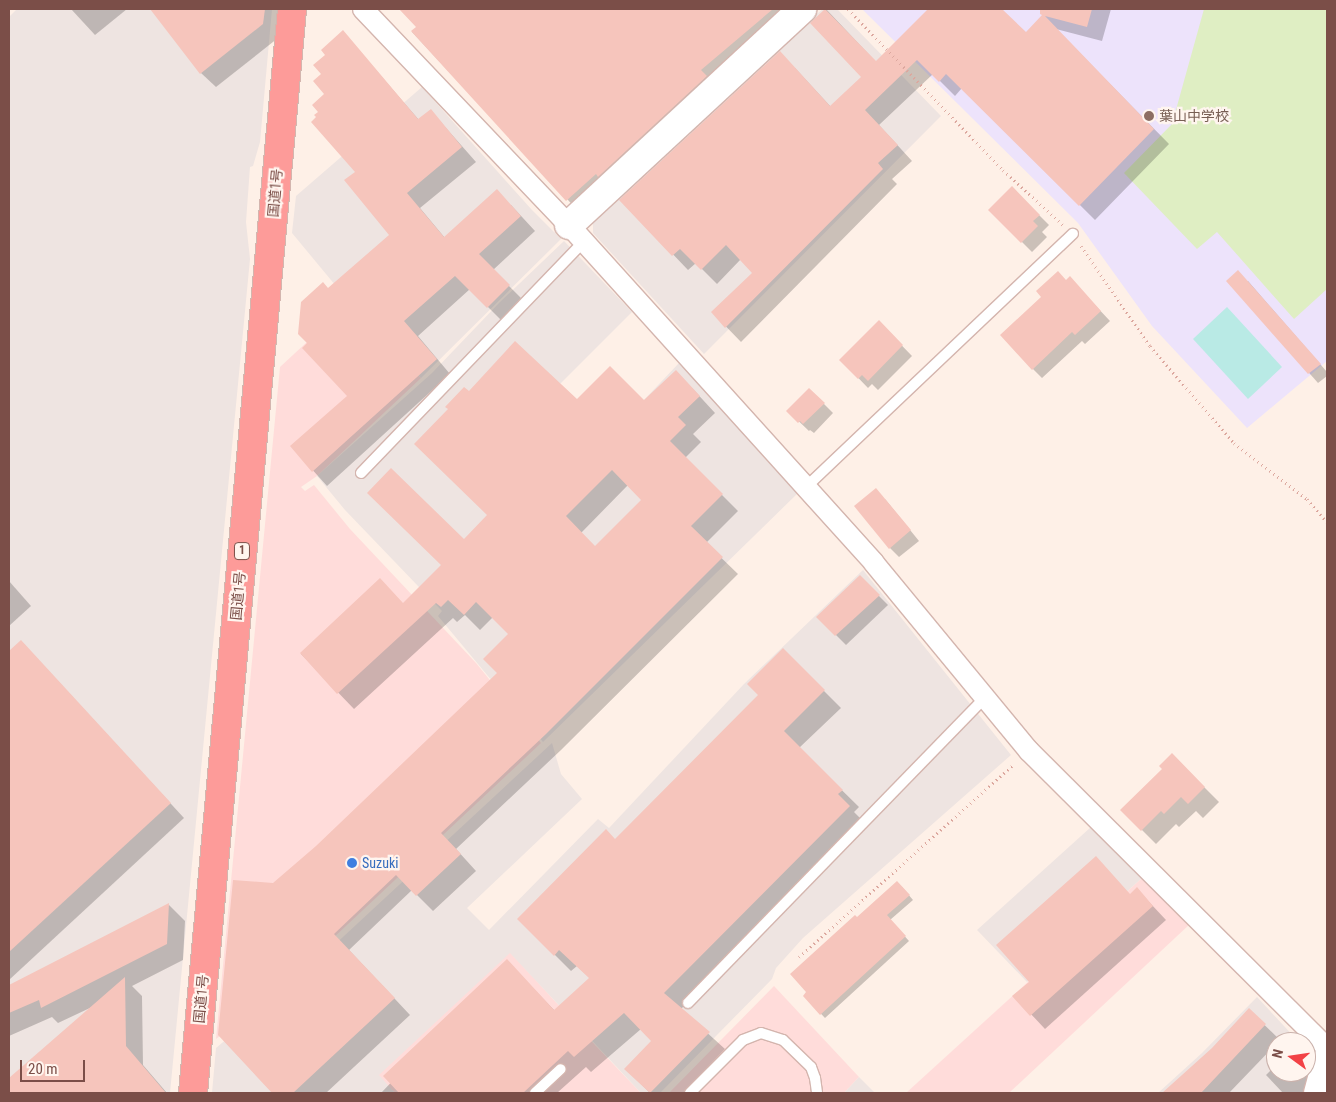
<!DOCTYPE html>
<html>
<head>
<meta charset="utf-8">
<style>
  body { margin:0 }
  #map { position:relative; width:1336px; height:1102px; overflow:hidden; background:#fef0e7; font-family:"Roboto Condensed","Noto Sans JP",sans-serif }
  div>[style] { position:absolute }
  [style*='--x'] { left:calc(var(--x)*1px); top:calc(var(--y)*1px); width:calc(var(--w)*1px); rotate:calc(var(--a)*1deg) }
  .commercial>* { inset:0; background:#ffdcda }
  .industrial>* { inset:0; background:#eee4e1 }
  .education>* { inset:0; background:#ede3fb }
  .green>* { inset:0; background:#dfeec3 }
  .water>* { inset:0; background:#b9eae5 }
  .shadow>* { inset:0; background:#0003 }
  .building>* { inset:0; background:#f6c5bc }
  .path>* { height:3px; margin-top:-1.5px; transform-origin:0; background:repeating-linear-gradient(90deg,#dca79e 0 1px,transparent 0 5px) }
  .roads { filter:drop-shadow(1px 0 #d4b5ae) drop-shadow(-1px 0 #d4b5ae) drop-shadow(0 1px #d4b5ae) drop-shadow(0 -1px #d4b5ae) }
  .lane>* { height:10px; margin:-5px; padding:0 5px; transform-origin:5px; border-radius:5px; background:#fff }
  .street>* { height:20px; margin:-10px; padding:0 10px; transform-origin:10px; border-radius:10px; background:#fff }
  .secondary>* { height:28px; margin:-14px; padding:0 14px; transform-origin:14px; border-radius:14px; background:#fff }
  .highway>* { height:28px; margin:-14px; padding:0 14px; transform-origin:14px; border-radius:14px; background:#fd9b99 }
  .dots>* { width:14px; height:14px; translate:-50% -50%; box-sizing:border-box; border:2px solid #fff5ef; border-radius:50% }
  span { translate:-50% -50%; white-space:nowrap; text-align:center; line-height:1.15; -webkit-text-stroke:4.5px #fff5ef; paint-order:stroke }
  .shield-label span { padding:1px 4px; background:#fff5ef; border:1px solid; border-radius:4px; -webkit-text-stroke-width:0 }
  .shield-label { font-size:12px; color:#7b4e48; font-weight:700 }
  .education-label { font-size:14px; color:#785e54 }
  .left { translate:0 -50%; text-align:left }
  .street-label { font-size:14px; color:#7b4e48 }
  .shop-label { font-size:14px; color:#366cbe }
  .frame { position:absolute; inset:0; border:10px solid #7b4e48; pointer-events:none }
  .north { position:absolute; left:1266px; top:1032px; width:50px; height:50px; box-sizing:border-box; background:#fff5ef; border:1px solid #cab2ac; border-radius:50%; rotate:284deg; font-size:14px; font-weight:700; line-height:20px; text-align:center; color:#7b4e48 }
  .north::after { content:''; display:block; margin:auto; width:18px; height:22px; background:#f24246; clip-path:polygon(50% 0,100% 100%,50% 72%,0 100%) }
  .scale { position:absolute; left:20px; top:1060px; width:65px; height:22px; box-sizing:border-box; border:2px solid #7b4e48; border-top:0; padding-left:6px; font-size:15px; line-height:18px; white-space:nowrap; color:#7b4e48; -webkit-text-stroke:4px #fff5ef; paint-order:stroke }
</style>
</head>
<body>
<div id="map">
  <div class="commercial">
    <div style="clip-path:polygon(357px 311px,421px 378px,317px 476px,301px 487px,305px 491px,314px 485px,350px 529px,476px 663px,541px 743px,266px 1001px,216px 1039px,280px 367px,335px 316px)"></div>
    <div style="clip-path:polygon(1143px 877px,1190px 924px,1009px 1093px,906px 1093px)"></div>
    <div style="clip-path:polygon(510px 952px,596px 1046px,641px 1093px,395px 1093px,378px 1075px)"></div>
    <div style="clip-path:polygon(774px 986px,859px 1077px,844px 1093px,669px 1093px)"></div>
  </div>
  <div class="industrial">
    <div style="clip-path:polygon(17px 9px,272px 9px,260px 142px,253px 166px,250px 167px,246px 222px,250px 259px,170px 1093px,9px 1093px,9px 17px)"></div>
    <div style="clip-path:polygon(823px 9px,837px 9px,941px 116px,704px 354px,593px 233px,593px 220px,708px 102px)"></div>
    <div style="clip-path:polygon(422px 87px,532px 210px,561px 239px,421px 378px,355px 309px,292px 233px,296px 196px)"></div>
    <div style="clip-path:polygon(564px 241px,632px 312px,515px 429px,568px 480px,679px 363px,798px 493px,543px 742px,438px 616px,442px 611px,345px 510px,317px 476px,432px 373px,500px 302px)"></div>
    <div style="clip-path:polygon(863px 570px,1011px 755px,803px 938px,776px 968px,772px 979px,660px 1093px,641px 1093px,510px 953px,379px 1075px,395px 1093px,212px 1093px,216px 1048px,288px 988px,552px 743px,561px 774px,582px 799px,467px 908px,489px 930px,598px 819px,609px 828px,744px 684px)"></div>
    <div style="clip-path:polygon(1091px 827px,1143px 877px,1027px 982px,977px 930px)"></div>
    <div style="clip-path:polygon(1257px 997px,1298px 1041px,1276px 1042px,1276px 1072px,1306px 1072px,1306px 1065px,1308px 1073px,1303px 1093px,1158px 1093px,1202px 1053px)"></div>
    <div style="clip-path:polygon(859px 1077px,875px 1093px,844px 1093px)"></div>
  </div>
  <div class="education">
    <div style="clip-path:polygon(862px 9px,1327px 9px,1327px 361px,1247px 428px,1152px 326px,1078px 223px)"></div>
  </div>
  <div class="green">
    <div style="clip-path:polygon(1204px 9px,1327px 9px,1327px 289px,1294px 319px,1217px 232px,1197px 249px,1124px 173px,1172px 124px)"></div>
  </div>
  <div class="water">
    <div style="clip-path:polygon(1227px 307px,1282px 367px,1248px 399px,1193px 339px)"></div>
  </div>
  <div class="shadow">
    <div style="clip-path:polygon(71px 9px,127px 9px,95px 35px)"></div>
    <div style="clip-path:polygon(151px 9px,281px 9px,278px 38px,216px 87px,201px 73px)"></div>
    <div style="clip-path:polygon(401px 9px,802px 9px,581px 214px,412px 32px,418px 27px)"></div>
    <div style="clip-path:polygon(826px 9px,876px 62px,930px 9px,1000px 9px,1026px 34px,1050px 9px,1111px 9px,1102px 41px,1056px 29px,1169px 144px,1095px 220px,962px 88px,955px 96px,933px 74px,879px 125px,912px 161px,892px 179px,897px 184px,741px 342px,712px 312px,754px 273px,741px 259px,717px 284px,696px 263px,688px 270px,621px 200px,795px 68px,831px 107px,862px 77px,812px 23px)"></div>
    <div style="clip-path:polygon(343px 32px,419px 120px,431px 111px,476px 162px,420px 208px,445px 238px,511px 205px,535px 231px,493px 270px,523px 300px,502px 321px,470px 289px,418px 336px,450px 374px,327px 486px,291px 446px,349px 396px,309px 343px,328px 289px,391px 235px,357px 172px,318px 117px,326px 94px,323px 74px,327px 55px)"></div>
    <div style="clip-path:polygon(1012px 188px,1049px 225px,1042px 232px,1047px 237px,1032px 252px,990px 210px)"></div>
    <div style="clip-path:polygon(1067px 281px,1079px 288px,1110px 321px,1085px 344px,1082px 341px,1042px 378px,1033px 369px,1043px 297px)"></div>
    <div style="clip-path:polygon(1228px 281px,1248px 281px,1327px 372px,1327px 376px,1318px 383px)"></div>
    <div style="clip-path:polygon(879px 322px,912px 356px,878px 390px,872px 384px,868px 388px,841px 360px)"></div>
    <div style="clip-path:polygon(evenodd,692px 388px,715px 413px,693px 434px,701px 442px,685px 458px,738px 511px,706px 543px,738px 574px,561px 750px,456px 849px,476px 871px,433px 911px,412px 890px,349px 950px,410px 1015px,326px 1093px,273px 1093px,219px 1035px,273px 885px,317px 847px,499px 673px,510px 634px,493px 617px,480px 630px,465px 615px,457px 622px,453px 618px,354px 709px,301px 654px,404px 604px,489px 516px,469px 393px,577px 401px,644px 402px,692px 388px,628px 485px,643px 500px,595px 547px,581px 533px,628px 485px)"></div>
    <div style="clip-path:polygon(809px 389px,833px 413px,814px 433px,810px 430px,809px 431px,788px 411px)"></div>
    <div style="clip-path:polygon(885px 499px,919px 541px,899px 557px,890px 548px)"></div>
    <div style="clip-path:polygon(860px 577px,888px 605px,846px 645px,818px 617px)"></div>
    <div style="clip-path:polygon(9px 581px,31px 606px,9px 626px)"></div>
    <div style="clip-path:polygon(21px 641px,184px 818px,9px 980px,9px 652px)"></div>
    <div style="clip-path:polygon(783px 650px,841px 708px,799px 748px,859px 807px,854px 812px,866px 824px,681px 1009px,725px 1049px,683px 1093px,650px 1093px,626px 1069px,653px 1041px,641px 1029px,591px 1072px,586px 1067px,557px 1093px,381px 1093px,507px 961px,555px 1011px,590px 978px,577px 966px,571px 971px,519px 919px,615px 840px,760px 695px)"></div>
    <div style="clip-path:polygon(1172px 755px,1219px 802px,1203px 818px,1196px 811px,1179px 827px,1176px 824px,1156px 844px,1122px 810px,1163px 769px)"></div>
    <div style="clip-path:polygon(902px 887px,913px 900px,890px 920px,909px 941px,825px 1018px,804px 996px,857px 918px)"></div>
    <div style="clip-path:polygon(1137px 889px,1166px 920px,1045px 1029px,1014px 996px)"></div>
    <div style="clip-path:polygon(169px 905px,185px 921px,183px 960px,132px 986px,142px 996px,143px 1065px,167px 1093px,9px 1093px,9px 1080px,92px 1007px,58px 1023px,52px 1017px,9px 1036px,9px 986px)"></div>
    <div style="clip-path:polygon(1249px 1010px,1280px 1040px,1229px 1093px,1164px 1093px,1213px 1048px)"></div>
    <div style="clip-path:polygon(1306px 1064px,1319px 1078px,1302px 1093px,1283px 1093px,1266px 1075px,1276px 1065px,1276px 1072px,1306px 1072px)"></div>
  </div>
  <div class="building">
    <div style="clip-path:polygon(150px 9px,265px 9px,263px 24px,200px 74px)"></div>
    <div style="clip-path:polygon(399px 9px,773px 9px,701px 70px,707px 76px,598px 177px,596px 174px,566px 201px,411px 31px,416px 27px)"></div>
    <div style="clip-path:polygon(825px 9px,876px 61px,928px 9px,1002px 9px,1026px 32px,1042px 15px,1040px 14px,1040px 9px,1092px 9px,1087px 27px,1045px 16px,1154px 129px,1079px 206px,946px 74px,939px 82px,917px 60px,865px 110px,898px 145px,878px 163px,883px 169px,725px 328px,711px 312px,752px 273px,726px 245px,701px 270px,680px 249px,672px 256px,619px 200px,780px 51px,830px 106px,861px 77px,810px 23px)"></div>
    <div style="clip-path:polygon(343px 30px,418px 119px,431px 109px,462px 147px,407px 193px,444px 237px,497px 189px,521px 216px,479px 254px,510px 285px,487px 308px,455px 276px,404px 321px,437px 359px,312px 472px,290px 446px,347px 396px,302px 348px,307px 343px,298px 334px,301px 302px,323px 282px,328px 288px,389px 235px,344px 180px,355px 172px,311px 122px,316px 117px,314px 115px,318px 112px,312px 105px,324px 94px,313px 81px,321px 74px,313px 65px,325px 55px,321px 50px)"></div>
    <div style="clip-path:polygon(1012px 186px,1040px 215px,1033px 221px,1038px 226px,1021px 243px,988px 210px)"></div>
    <div style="clip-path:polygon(1238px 270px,1321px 364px,1308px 374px,1226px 281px)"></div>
    <div style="clip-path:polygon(1058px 271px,1066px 280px,1070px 276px,1101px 311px,1075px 335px,1072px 332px,1032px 370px,1000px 335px,1041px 297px,1036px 291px)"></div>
    <div style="clip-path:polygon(879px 320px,903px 345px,868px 381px,862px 375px,858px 379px,839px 360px)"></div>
    <div style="clip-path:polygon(evenodd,515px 341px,577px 399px,610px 366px,644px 400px,676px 370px,700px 396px,678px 417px,686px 425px,670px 441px,723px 494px,691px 526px,723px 557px,546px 734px,441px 833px,461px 854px,416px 896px,396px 875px,334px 934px,395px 998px,293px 1093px,272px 1093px,218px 1035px,233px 880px,273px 883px,316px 846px,497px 673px,483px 659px,508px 634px,476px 602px,464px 615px,448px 600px,441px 607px,436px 603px,337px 694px,300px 653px,380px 578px,403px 603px,441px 565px,367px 493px,391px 468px,464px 539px,487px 515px,414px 444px,448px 409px,445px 407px,464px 387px,469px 391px,515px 341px,612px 470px,641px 500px,595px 546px,566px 516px,612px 470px)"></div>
    <div style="clip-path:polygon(809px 388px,825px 403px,803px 424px,800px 421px,798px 423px,786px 411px)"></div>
    <div style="clip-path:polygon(876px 488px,911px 530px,889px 549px,854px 506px)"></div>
    <div style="clip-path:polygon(860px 575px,880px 595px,835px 636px,816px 617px)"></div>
    <div style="clip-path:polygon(21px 640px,171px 803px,9px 952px,9px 651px)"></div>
    <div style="clip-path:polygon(783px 648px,825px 690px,784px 731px,843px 790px,838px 794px,850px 806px,664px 993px,710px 1032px,650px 1093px,624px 1069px,651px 1041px,624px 1013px,574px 1057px,568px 1051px,523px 1093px,399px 1093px,383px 1076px,507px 959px,554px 1010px,589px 978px,559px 950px,554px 956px,517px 919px,606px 829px,615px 839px,758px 695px,747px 684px)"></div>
    <div style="clip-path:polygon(1172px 753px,1205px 787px,1188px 804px,1181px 797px,1164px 814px,1161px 811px,1141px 831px,1120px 810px,1162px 769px,1159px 766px)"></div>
    <div style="clip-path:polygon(1096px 856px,1130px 894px,1137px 887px,1153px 906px,1030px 1016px,1012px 996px,1029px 982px,996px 945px)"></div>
    <div style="clip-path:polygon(897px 881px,910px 895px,887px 915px,906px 936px,820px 1015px,803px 996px,806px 992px,790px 974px,855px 915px,857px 917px)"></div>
    <div style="clip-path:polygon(169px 903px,167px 944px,41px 1008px,39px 1000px,9px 1013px,9px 985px)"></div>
    <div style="clip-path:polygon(125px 977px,126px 1046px,166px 1093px,9px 1093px,9px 1078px)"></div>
    <div style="clip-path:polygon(1249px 1008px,1266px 1024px,1201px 1093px,1162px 1093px,1212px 1048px)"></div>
  </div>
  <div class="path">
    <div style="--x:848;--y:9;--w:223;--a:46.1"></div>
    <div style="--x:1003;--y:170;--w:81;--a:42.5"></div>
    <div style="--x:1081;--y:246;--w:121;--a:55.4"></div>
    <div style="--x:1150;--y:346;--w:128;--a:49.1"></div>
    <div style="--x:1234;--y:443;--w:92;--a:37.5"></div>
    <div style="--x:1307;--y:499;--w:30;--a:49"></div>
    <div style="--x:799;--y:957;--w:288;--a:-41.9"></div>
  </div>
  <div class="roads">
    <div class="lane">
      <div style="--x:361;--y:473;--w:322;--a:-46.1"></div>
      <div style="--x:806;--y:487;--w:368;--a:-43.5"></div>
      <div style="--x:688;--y:1003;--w:426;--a:-45.8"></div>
      <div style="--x:535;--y:1093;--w:35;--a:-43"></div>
      <div style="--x:690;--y:1093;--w:75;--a:-45"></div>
      <div style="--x:743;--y:1040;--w:19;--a:-21"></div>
      <div style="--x:761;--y:1033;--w:23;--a:18"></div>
      <div style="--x:783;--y:1040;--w:39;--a:44"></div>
      <div style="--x:811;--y:1067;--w:12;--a:70"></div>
      <div style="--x:815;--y:1078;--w:15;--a:82"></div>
    </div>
    <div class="street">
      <div style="--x:363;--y:9;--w:298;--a:46.4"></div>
      <div style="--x:569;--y:225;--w:455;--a:47.9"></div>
      <div style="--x:874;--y:563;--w:244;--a:50.5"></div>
      <div style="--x:1029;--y:751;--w:421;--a:44.9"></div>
    </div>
    <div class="secondary">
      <div style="--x:569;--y:225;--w:318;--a:-42.8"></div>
      <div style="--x:1318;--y:1093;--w:35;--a:-75"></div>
    </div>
    <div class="highway">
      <div style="--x:193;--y:1093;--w:1089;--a:-84.78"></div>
    </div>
  </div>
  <div class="dots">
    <div style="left:1149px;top:116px;background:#8d6e63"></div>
    <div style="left:352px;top:863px;background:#3f7fe0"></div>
  </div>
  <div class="shield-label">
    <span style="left:242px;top:551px">1</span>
  </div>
  <div class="education-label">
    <span class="left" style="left:1159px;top:116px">葉山中学校</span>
  </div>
  <div class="street-label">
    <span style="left:275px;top:193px;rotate:-85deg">国道1号</span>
    <span style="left:238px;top:596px;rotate:-85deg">国道1号</span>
    <span style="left:201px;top:999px;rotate:-85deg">国道1号</span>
  </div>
  <div class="shop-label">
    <span class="left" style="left:362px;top:863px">Suzuki</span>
  </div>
  <div class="frame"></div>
  <div class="north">N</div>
  <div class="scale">20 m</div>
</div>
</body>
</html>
